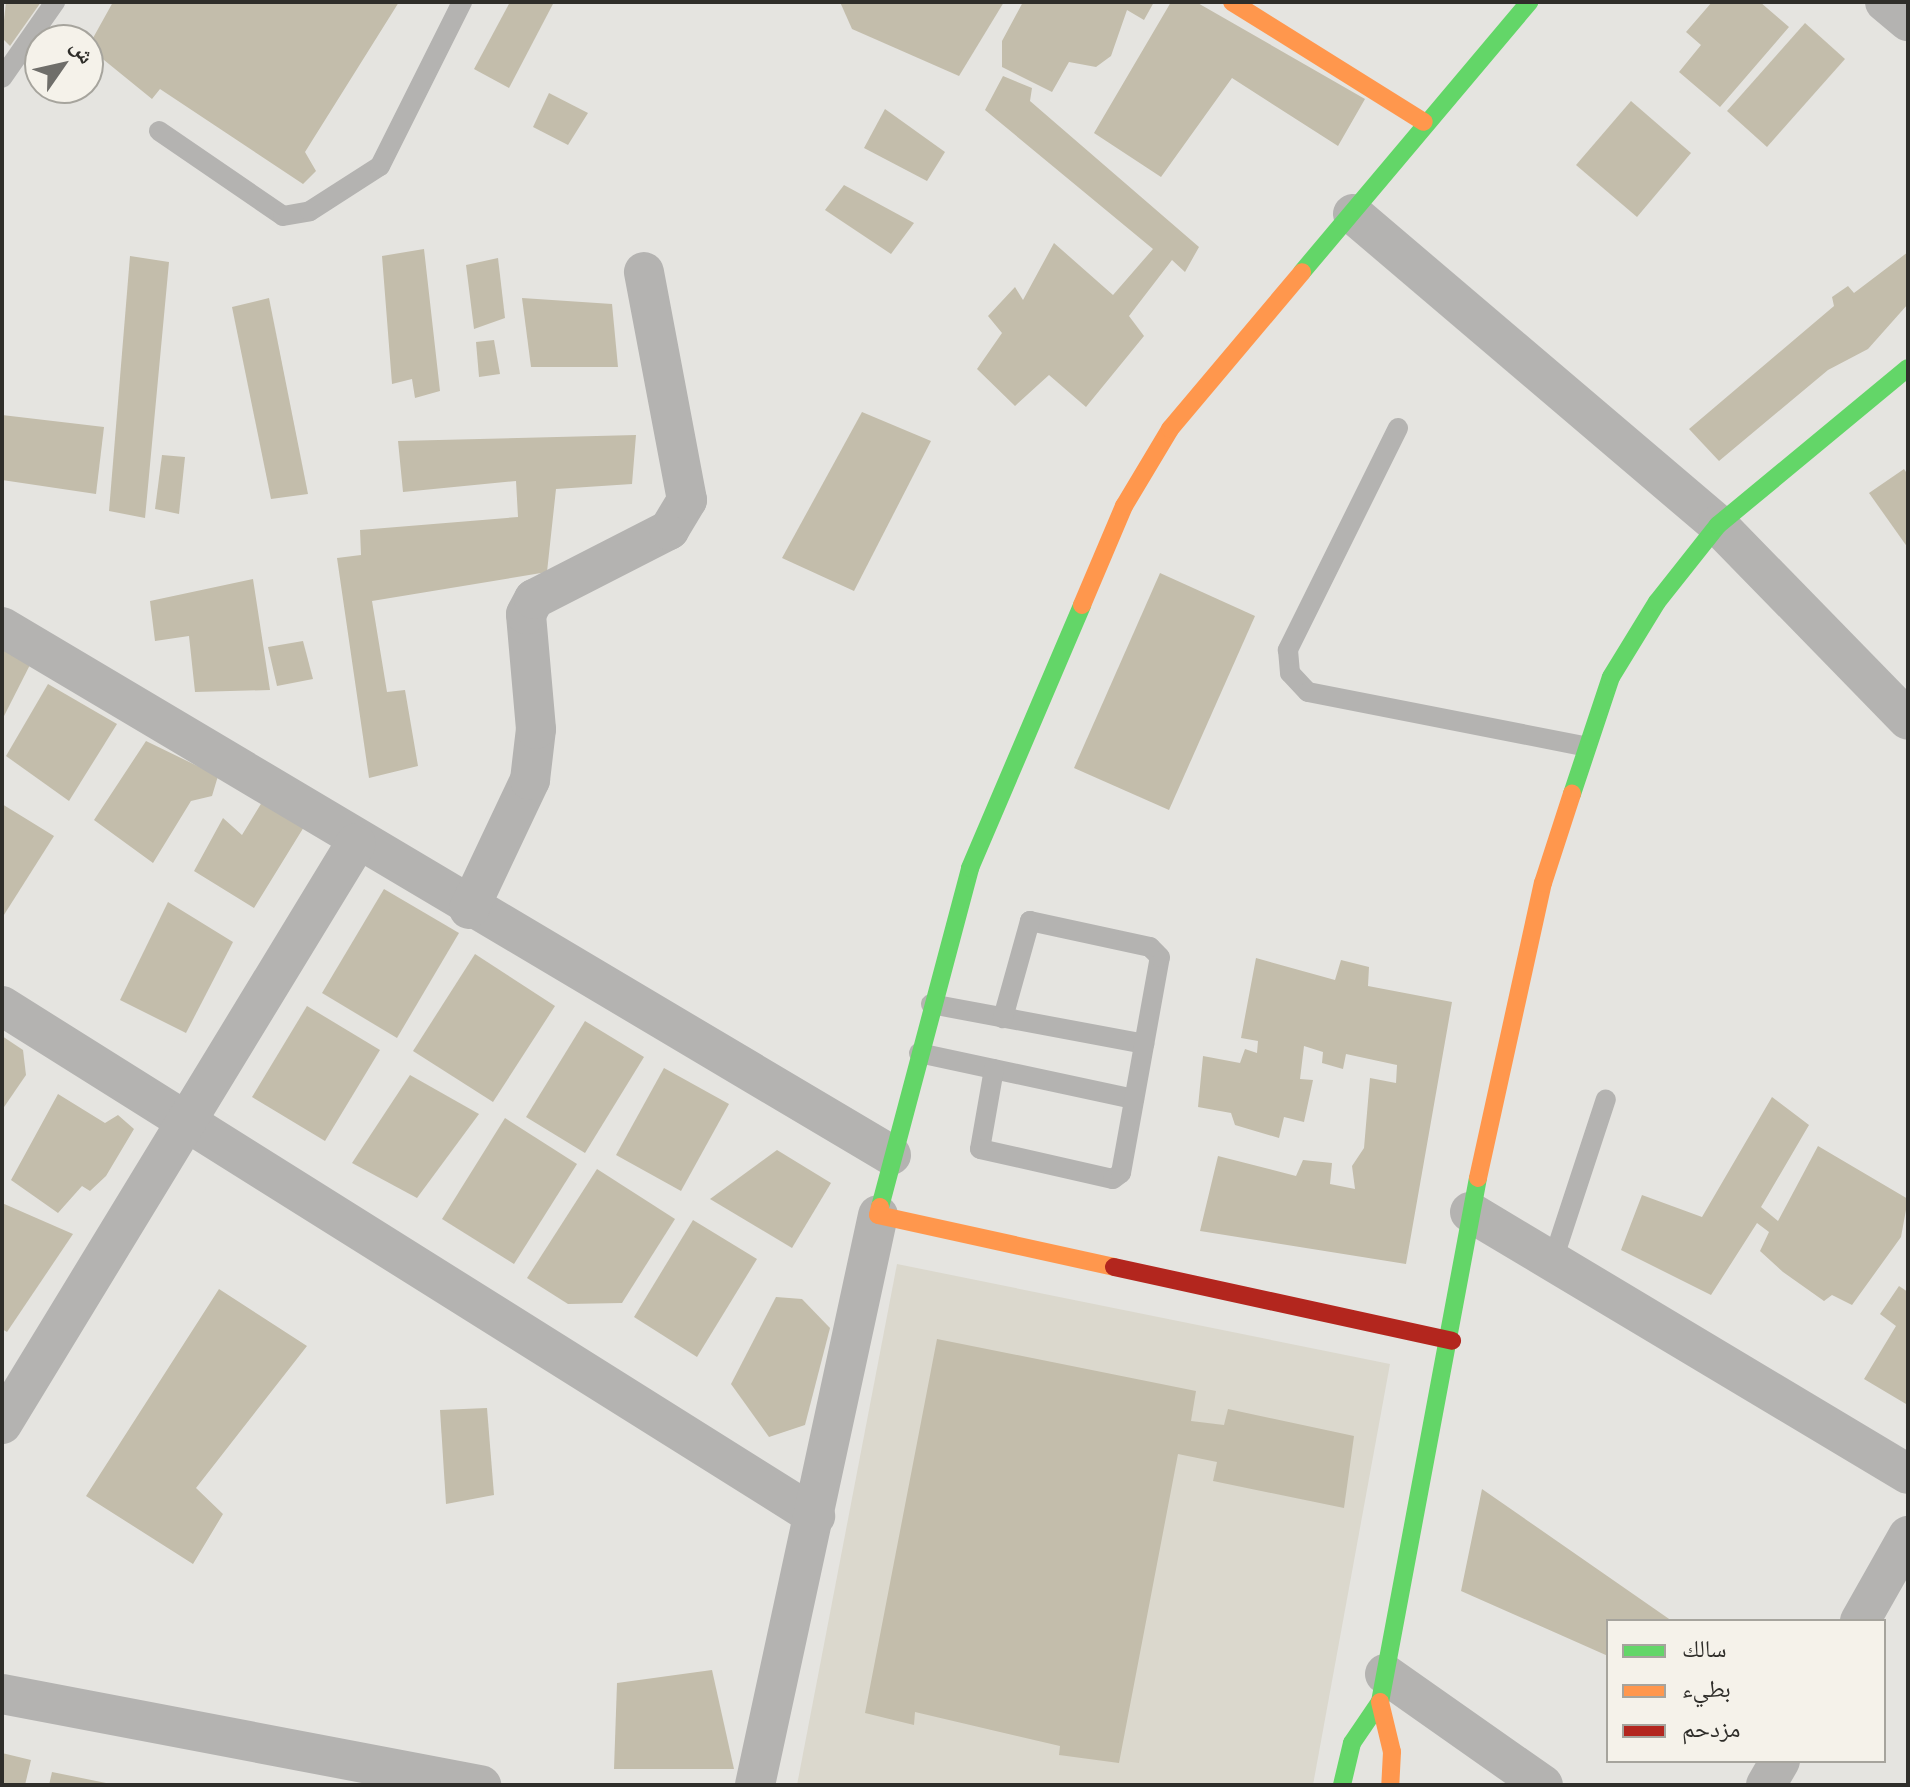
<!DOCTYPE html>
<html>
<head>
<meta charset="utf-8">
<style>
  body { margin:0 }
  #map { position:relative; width:1910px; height:1787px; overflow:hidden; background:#e5e4e0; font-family:"Varela Round","Noto Naskh Arabic",sans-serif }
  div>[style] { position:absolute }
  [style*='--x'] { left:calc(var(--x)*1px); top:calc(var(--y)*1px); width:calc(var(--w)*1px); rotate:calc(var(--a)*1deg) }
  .built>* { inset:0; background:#dbd8cd }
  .building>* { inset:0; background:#c3bdab }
  .lane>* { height:20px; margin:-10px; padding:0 10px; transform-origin:10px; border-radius:10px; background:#b4b3b1 }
  .street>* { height:40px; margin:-20px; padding:0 20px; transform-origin:20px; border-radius:20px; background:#b4b3b1 }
  .fast>* { height:18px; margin:-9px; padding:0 9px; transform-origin:9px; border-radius:9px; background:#63d668 }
  .slow>* { height:18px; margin:-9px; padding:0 9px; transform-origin:9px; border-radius:9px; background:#ff974d }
  .jam>* { height:18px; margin:-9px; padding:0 9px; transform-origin:9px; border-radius:9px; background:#b3261e }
  span { translate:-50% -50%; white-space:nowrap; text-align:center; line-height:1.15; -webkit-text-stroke:6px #f5f2ea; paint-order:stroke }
  .frame { position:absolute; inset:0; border:4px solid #2f2e2a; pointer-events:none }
  .legend { position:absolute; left:1606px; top:1619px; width:280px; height:144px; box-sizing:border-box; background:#f5f2ea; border:2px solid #a6a49d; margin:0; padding:10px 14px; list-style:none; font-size:24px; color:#2f2e2a }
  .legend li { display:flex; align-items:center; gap:16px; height:40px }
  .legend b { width:40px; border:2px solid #a6a49d }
  .north { position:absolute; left:24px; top:24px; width:80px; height:80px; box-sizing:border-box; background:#f5f2ea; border:2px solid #a6a49d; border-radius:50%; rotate:56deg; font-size:22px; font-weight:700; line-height:32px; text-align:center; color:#2f2e2a }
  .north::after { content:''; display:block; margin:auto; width:28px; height:36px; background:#6f6e6a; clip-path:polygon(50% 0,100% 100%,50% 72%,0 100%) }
</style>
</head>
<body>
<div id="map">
  <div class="built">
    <div style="clip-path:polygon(897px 1264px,1390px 1364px,1313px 1785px,797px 1785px)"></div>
  </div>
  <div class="building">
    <div style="clip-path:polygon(6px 2px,41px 2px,10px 46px,2px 38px)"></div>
    <div style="clip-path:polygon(113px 2px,399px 2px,305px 152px,316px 171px,303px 184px,160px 89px,152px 99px,88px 47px)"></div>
    <div style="clip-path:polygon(510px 2px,554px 2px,509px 88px,474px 69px)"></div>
    <div style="clip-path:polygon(840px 2px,1004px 2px,959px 76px,852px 29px)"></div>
    <div style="clip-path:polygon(1023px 2px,1154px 2px,1144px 20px,1127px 10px,1111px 56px,1096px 67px,1069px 62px,1052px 92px,1002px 67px,1002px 41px)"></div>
    <div style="clip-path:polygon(1171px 2px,1196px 2px,1365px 99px,1338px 146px,1232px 78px,1161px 177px,1094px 133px)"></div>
    <div style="clip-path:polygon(1712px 2px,1760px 2px,1789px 27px,1720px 107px,1679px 72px,1701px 45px,1686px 32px)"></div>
    <div style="clip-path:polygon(1805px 23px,1845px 59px,1767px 147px,1727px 111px)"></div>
    <div style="clip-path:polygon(1003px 76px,1032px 88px,1030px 101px,1199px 247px,1185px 272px,1172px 260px,1129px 316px,1144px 336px,1086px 407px,1049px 375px,1015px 406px,977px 369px,1002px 333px,988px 316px,1015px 287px,1023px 300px,1054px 243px,1113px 295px,1153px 249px,985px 110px)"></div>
    <div style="clip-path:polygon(549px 93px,588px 113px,568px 145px,533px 127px)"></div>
    <div style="clip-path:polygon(1631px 101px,1691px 153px,1637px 217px,1576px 165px)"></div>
    <div style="clip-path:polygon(885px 109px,945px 152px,927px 181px,864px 148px)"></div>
    <div style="clip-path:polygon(844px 185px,914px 223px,891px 254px,825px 210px)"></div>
    <div style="clip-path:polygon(424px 249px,440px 391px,415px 398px,412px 379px,392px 384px,382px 256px)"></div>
    <div style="clip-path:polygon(1908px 252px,1908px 304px,1868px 349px,1828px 370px,1719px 461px,1689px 429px,1834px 306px,1832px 297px,1848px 286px,1854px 293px)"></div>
    <div style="clip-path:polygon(130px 256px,169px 262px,145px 518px,109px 511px)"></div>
    <div style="clip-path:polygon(498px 258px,505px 318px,474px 329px,466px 265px)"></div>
    <div style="clip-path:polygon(269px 298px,308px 494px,271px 499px,232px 307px)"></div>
    <div style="clip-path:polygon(522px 298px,612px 304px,618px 367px,531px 367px)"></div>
    <div style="clip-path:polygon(494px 340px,500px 374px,479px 377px,476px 342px)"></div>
    <div style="clip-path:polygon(862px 412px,931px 441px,854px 591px,782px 558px)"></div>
    <div style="clip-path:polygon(2px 415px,104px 427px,96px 494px,2px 480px)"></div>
    <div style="clip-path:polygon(636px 435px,632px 484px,556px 489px,547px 572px,372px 601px,387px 692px,405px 690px,418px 766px,369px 778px,337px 558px,361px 555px,360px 530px,518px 517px,516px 481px,403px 492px,398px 441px)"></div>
    <div style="clip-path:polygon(162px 455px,185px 457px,179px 514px,155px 509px)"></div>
    <div style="clip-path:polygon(1904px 469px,1908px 475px,1908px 548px,1869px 493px)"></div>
    <div style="clip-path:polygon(1160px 573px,1255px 616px,1169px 810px,1074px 768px)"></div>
    <div style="clip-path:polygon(253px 579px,270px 690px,195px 692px,189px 636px,155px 641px,150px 601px)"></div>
    <div style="clip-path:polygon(2px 636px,35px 655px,2px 720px)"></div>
    <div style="clip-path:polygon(303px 641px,313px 679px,277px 686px,268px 647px)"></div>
    <div style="clip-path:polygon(48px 684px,117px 724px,69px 801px,6px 756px)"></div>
    <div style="clip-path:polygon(146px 741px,218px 776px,212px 796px,191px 801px,153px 863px,94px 820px)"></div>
    <div style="clip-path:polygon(267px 794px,307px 822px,254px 908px,194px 871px,223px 818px,242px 835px)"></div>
    <div style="clip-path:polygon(2px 804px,54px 836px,2px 918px)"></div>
    <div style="clip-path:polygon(384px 889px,459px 933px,397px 1038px,322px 993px)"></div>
    <div style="clip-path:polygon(168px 902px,233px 942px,186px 1033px,120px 1000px)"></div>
    <div style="clip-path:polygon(475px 954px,555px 1006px,493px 1102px,413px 1051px)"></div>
    <div style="clip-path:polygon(1256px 958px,1335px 980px,1341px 960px,1369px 967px,1368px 986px,1452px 1002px,1406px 1264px,1200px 1231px,1218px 1156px,1296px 1176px,1303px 1160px,1332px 1163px,1330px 1184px,1355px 1189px,1352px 1166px,1364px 1148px,1370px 1078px,1396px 1083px,1397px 1065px,1346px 1054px,1343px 1069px,1322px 1063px,1323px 1052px,1304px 1046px,1300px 1079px,1313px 1080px,1304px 1122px,1284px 1117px,1279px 1138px,1235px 1125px,1231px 1113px,1198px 1107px,1203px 1056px,1240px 1063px,1245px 1049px,1257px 1053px,1258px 1041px,1241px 1038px)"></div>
    <div style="clip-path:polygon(307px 1006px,380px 1050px,325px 1141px,252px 1097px)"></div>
    <div style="clip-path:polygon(585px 1021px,644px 1057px,585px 1153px,526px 1117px)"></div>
    <div style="clip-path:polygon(2px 1036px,23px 1050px,26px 1075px,2px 1110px)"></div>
    <div style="clip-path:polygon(664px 1068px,729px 1104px,681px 1191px,616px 1155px)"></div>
    <div style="clip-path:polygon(410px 1075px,479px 1114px,417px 1198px,352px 1163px)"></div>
    <div style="clip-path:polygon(58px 1094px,105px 1123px,118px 1115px,134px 1129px,106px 1176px,90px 1191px,82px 1186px,58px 1213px,11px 1180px)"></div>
    <div style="clip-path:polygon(1772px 1097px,1809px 1125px,1761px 1207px,1778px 1221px,1818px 1146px,1908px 1199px,1901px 1237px,1852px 1305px,1832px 1295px,1824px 1301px,1783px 1272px,1760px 1251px,1769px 1232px,1757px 1223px,1711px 1295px,1621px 1250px,1642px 1195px,1702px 1217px)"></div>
    <div style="clip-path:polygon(505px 1118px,577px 1164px,514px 1264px,442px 1219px)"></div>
    <div style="clip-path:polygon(777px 1150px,831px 1183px,792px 1248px,710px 1199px)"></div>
    <div style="clip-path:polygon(597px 1169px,675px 1219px,622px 1303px,568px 1304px,527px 1278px)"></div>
    <div style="clip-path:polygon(2px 1203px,73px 1234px,7px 1332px,2px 1329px)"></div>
    <div style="clip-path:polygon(693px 1220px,757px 1259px,697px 1357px,634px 1317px)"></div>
    <div style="clip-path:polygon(1899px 1286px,1908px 1292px,1906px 1404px,1864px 1379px,1896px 1326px,1880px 1314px)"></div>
    <div style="clip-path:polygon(219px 1289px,307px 1346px,196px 1488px,223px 1514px,193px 1564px,86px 1496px)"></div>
    <div style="clip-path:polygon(776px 1297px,802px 1299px,830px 1328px,805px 1425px,769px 1437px,731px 1384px)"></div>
    <div style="clip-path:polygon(937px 1339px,1196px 1391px,1191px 1421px,1224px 1425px,1228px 1409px,1354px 1436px,1344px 1508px,1213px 1481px,1217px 1462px,1178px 1454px,1119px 1763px,1059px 1755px,1060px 1746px,915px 1712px,914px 1725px,865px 1713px)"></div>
    <div style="clip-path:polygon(487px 1408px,494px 1495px,446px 1504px,440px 1410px)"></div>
    <div style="clip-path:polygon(1482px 1489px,1672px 1621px,1608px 1621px,1608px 1656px,1461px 1591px)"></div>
    <div style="clip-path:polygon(712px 1670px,734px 1769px,614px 1769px,617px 1683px)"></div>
    <div style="clip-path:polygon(2px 1753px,31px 1760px,25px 1785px,2px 1785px)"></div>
    <div style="clip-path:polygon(52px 1772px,111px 1784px,111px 1785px,49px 1785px)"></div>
  </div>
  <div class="lane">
    <div style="--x:2;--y:78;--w:93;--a:-55.1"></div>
    <div style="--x:159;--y:131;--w:150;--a:34.4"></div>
    <div style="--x:283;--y:216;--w:27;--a:-10"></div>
    <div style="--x:310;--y:211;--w:83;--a:-32.7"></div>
    <div style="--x:380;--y:166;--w:183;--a:-63.4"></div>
    <div style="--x:1398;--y:428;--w:248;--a:116.4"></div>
    <div style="--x:1288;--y:650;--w:23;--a:85"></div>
    <div style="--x:1290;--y:673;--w:26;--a:47"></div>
    <div style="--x:1308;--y:692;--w:281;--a:11.1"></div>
    <div style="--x:931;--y:1004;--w:217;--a:10.6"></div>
    <div style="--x:919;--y:1053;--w:220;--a:12.1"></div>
    <div style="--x:994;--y:1069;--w:81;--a:99.9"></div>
    <div style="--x:980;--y:1149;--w:136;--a:12.7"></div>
    <div style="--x:1113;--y:1179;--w:10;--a:-37"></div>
    <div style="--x:1121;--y:1173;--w:219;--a:-79.8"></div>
    <div style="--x:1160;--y:957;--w:14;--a:-135"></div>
    <div style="--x:1150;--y:947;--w:123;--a:-167.8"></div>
    <div style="--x:1030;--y:921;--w:101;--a:105.6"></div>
    <div style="--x:1553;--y:1260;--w:169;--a:-71.8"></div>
  </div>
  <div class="street">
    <div style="--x:1885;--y:2;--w:30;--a:40"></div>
    <div style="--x:1353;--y:214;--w:480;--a:40.4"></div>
    <div style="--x:1718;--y:525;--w:272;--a:45.7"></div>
    <div style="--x:2;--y:627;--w:1034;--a:30.71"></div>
    <div style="--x:469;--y:909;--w:143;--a:-64.7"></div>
    <div style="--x:530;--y:780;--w:51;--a:-83.3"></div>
    <div style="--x:536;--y:729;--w:115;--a:-95"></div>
    <div style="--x:526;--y:614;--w:17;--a:-62"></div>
    <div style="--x:534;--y:599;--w:152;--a:-27.1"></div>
    <div style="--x:669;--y:530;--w:35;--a:-59"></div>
    <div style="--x:687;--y:500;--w:232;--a:-100.7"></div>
    <div style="--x:2;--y:1006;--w:960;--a:32.1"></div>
    <div style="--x:1470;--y:1212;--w:510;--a:30.89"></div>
    <div style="--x:2;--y:1424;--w:680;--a:-58.65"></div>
    <div style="--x:1860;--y:1621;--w:98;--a:-60.5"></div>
    <div style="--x:1385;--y:1674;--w:193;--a:35.1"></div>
    <div style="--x:2;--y:1694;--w:488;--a:10.8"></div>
    <div style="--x:755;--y:1785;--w:583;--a:-77.82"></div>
    <div style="--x:1766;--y:1785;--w:28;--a:-60"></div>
  </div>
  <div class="fast">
    <div style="--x:1302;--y:272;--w:353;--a:-49.9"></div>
    <div style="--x:1572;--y:794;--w:123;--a:-71.6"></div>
    <div style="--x:1611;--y:677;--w:88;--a:-58.5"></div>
    <div style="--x:1657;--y:602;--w:98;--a:-51.6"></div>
    <div style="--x:1718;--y:525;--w:246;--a:-39.6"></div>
    <div style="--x:880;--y:1207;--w:351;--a:-75.1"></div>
    <div style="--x:970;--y:868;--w:286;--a:-66.9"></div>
    <div style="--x:1342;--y:1785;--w:43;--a:-76.6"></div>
    <div style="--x:1352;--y:1743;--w:50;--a:-55.7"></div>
    <div style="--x:1380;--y:1702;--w:533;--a:-79.41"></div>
  </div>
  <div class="slow">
    <div style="--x:1232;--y:2;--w:226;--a:32"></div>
    <div style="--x:1082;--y:605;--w:108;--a:-67"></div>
    <div style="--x:1124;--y:506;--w:90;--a:-59.1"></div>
    <div style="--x:1170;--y:429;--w:205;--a:-49.9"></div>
    <div style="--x:1478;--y:1178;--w:302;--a:-77.6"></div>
    <div style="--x:1543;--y:883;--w:94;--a:-72"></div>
    <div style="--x:880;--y:1207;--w:8;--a:104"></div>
    <div style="--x:878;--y:1215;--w:242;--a:12.4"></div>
    <div style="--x:1380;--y:1702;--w:51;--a:76.5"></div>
    <div style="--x:1392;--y:1752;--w:33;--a:93"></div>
  </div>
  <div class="jam">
    <div style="--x:1114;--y:1267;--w:346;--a:12.3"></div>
  </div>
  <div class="frame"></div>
  <ul class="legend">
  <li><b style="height:10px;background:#63d668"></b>سالك</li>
  <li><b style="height:10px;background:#ff974d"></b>بطيء</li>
  <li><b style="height:10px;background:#b3261e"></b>مزدحم</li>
  </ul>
  <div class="north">ش</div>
</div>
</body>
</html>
